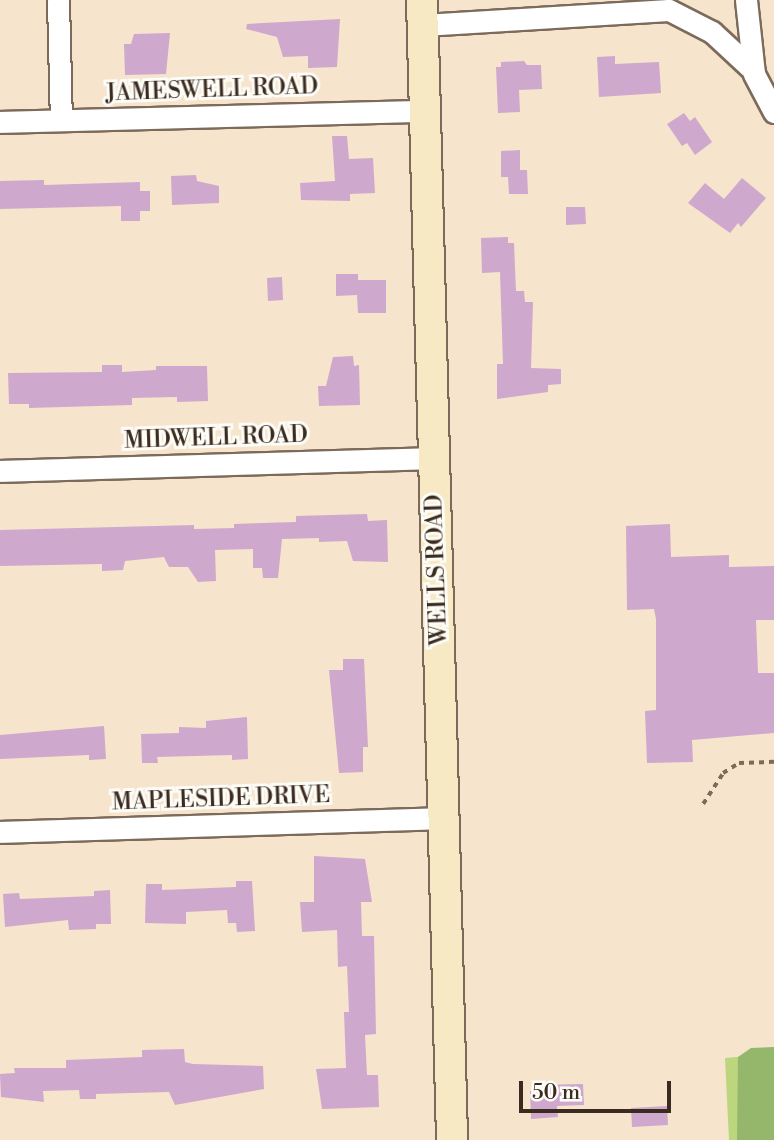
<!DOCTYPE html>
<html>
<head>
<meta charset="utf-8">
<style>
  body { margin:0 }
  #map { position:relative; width:774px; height:1140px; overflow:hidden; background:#f6e4cd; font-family:"Libre Bodoni",serif }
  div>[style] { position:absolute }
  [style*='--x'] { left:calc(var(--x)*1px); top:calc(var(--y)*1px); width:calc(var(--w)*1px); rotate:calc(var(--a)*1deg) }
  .green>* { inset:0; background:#bbd67c }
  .forest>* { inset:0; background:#94b76c }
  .building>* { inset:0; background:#cfa8cd }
  .path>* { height:3.5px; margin-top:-1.75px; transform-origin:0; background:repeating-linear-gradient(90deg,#7c6b5b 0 5px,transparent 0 10px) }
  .roads { filter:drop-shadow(2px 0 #7c6b5b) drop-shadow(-2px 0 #7c6b5b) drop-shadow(0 2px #7c6b5b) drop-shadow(0 -2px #7c6b5b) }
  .street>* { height:21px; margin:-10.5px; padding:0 10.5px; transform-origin:10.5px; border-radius:10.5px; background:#fff }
  .secondary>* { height:30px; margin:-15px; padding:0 15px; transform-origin:15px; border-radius:15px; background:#f6e9c3 }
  span { translate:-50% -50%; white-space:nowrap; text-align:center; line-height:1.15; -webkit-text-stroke:6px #fdfcf7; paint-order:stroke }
  .street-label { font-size:23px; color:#3b2a1e }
  .scale { position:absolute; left:519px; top:1081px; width:152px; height:32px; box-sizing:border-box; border:4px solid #3b2a1e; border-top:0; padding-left:9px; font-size:21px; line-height:24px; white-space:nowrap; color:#3b2a1e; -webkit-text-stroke:5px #fdfcf7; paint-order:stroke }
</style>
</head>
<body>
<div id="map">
  <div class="green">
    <div style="clip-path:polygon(774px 1054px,774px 1140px,729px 1140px,725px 1058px)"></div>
  </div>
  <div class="forest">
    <div style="clip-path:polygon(774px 1047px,774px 1140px,737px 1140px,738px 1057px,751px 1048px)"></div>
  </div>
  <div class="building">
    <div style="clip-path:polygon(340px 19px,337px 67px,308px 68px,308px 56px,283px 57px,277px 37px,246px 29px,247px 24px)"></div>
    <div style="clip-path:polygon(170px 33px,166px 74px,125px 75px,124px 44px,131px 44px,134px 34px)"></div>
    <div style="clip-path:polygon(615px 56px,615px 64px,659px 62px,661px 93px,599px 97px,597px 57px)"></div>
    <div style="clip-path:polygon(524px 61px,527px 65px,541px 65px,542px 89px,519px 90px,520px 112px,498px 113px,496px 67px,501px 67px,501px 62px)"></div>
    <div style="clip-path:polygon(684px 113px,690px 121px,695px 117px,712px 142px,695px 155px,687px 143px,682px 146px,667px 124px)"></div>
    <div style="clip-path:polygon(332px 136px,347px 136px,349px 159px,373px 158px,375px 193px,350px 194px,350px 201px,301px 200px,300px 183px,335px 181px)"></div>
    <div style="clip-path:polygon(520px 150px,520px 170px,527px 170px,528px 194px,509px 194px,508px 177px,501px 177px,501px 151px)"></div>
    <div style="clip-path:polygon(196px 175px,197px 181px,219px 186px,219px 203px,172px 205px,171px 176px)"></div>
    <div style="clip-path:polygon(742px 178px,766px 198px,741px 227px,738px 223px,730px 233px,688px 203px,705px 183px,724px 199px)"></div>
    <div style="clip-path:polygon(44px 180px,44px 185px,140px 182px,140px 191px,150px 191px,150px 211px,140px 211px,140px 221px,121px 221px,121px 206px,0 209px,0 181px)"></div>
    <div style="clip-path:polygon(566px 207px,585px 207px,586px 224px,566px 225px)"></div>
    <div style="clip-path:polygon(508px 237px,508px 243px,514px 243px,516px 291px,524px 291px,525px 302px,533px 302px,531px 368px,561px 369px,561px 384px,548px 385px,548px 392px,497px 399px,497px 364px,503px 364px,500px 272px,482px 273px,481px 238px)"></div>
    <div style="clip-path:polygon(336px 274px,358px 274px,358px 280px,386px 280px,386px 313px,358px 313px,357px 295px,336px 296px)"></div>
    <div style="clip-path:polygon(282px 277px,283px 300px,268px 301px,267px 278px)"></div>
    <div style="clip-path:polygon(353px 356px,354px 366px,359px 365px,360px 405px,319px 406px,318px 386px,326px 386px,333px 357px)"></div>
    <div style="clip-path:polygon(102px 365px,122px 365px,122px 372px,156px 370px,156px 366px,207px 366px,208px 401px,177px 402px,177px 397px,132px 398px,132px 405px,29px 408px,29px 404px,9px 404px,8px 373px,102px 372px)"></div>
    <div style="clip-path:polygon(367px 514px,368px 521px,387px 520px,388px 562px,353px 561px,347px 541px,319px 542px,319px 538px,282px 539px,278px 578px,263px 578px,262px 568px,253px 568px,253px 549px,215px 550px,216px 581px,198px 582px,188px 567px,169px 567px,164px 557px,125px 561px,123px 570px,102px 571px,102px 564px,0 566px,0 530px,194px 525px,194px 529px,234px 528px,234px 524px,296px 522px,296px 516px)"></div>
    <div style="clip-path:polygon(670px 524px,671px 557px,729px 555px,729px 567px,774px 566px,774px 620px,756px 620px,758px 673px,774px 673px,774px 733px,692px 740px,693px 762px,647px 763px,645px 711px,656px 710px,656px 619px,654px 609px,627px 610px,626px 526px)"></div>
    <div style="clip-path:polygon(343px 659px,364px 659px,368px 747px,363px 747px,363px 772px,339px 773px,329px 670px,343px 670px)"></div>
    <div style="clip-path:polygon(247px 717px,248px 759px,232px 760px,232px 755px,157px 757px,158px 763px,142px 763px,141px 734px,179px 733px,179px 727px,206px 728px,206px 721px)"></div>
    <div style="clip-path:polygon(104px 726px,106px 759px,89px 760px,89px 755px,0 759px,0 735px)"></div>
    <div style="clip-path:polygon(314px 856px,365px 859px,372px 902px,361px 902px,362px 936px,374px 936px,376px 1034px,365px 1035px,367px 1075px,378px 1075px,379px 1107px,322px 1109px,316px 1069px,346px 1068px,344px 1012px,349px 1012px,347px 966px,338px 967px,337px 930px,302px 932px,300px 902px,314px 902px)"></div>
    <div style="clip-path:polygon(236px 881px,252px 881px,255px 931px,237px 932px,236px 923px,228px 923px,227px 910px,186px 912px,186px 924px,145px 923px,146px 884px,162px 884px,162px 890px,236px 887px)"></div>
    <div style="clip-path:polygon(110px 890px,111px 924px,96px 924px,96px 929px,69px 930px,68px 920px,5px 927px,3px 894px,19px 893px,20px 899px,94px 896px,94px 891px)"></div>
    <div style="clip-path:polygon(184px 1049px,185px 1062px,193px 1064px,263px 1066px,264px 1089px,175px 1105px,169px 1092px,96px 1094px,96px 1099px,80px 1099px,79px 1090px,43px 1091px,44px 1102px,1px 1097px,0 1074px,15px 1073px,14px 1068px,66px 1068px,66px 1060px,142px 1057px,142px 1050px)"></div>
    <div style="clip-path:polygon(583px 1084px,584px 1105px,557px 1106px,558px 1117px,531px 1119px,530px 1091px,536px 1091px,536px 1085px)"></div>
    <div style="clip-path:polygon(667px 1106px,668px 1125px,632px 1127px,631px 1108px)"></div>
  </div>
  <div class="path">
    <div style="--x:703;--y:804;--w:37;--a:-57"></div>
    <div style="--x:723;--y:773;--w:19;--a:-32"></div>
    <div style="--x:739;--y:763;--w:35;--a:-2"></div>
  </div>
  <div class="roads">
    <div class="street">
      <div style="--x:58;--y:0;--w:120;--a:88.6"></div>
      <div style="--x:746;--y:0;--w:74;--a:83.8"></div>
      <div style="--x:754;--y:74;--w:43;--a:62.2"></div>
      <div style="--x:423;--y:25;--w:246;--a:-3.5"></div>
      <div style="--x:669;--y:10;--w:48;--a:27.1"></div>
      <div style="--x:712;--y:32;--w:56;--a:42.8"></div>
      <div style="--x:0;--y:122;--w:425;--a:-1.5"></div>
      <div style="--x:0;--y:471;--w:434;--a:-1.7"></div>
      <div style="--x:0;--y:832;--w:444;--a:-1.8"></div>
    </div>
    <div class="secondary">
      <div style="--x:422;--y:0;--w:1140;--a:88.49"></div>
    </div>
  </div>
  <div class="street-label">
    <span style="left:212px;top:90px;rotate:-2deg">JAMESWELL ROAD</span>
    <span style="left:216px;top:438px;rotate:-2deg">MIDWELL ROAD</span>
    <span style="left:437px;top:570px;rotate:-92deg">WELLS ROAD</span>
    <span style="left:221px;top:799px;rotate:-2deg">MAPLESIDE DRIVE</span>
  </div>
  <div class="scale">50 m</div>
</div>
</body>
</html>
